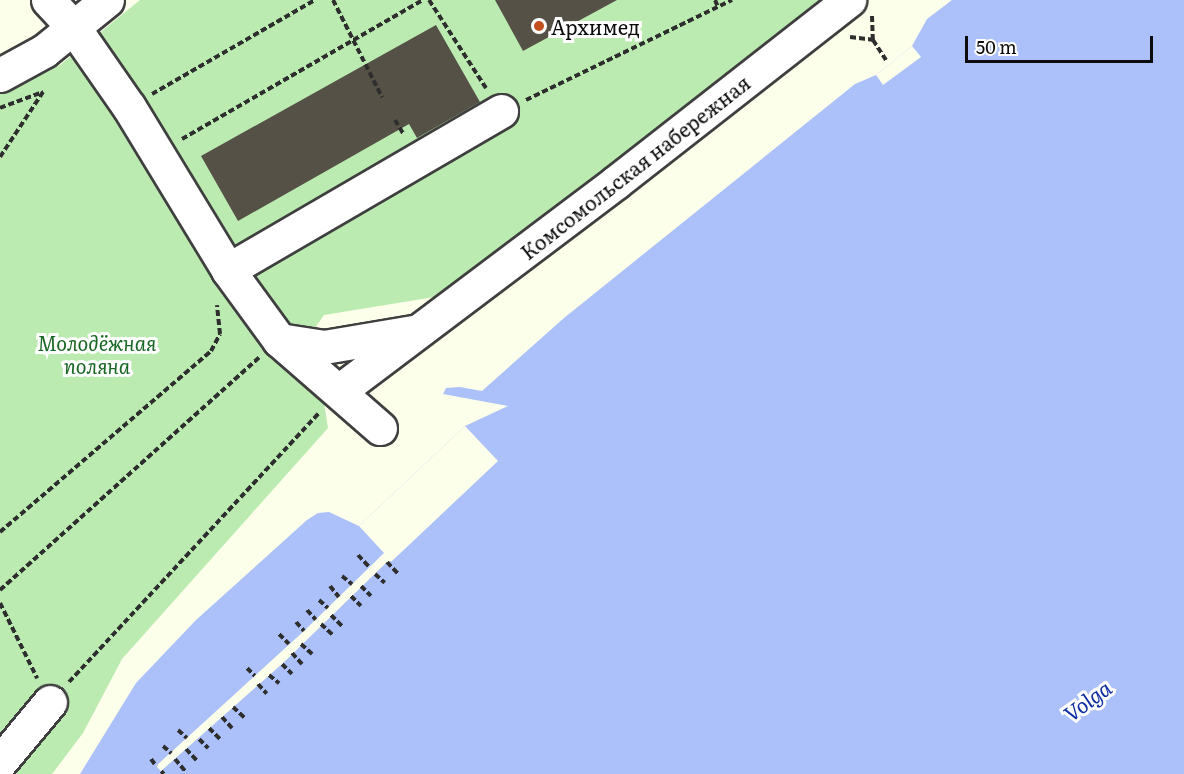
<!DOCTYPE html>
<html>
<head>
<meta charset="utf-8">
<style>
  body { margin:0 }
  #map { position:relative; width:1184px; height:774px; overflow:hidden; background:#fcffea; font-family:Literata,serif }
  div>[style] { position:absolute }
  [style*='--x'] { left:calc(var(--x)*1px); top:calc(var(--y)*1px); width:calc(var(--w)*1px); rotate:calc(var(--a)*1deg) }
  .green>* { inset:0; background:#bcebb2 }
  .water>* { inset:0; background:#acc1fa }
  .pier>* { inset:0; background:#fcffea }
  .building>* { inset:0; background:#555147 }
  .path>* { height:4px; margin-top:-2px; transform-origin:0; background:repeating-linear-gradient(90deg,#2e2e2e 0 6px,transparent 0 9px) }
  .roads { filter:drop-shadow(2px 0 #3f3f3f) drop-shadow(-2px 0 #3f3f3f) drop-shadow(0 2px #3f3f3f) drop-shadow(0 -2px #3f3f3f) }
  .minor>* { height:33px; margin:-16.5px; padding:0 16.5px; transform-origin:16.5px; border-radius:16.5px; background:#fff }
  .dots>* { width:16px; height:16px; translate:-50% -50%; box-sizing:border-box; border:3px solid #fff; border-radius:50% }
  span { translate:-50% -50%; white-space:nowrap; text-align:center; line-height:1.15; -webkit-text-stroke:6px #fff; paint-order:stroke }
  .poi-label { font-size:20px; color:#0c0c0c }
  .left { translate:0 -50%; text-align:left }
  .street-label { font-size:20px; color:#0c0c0c }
  .park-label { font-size:20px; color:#196724; font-style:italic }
  .water-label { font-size:21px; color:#0e2ea4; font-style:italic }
  .scale { position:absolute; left:965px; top:36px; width:188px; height:27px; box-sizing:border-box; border:3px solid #0c0c0c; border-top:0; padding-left:8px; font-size:18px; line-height:21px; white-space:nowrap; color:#0c0c0c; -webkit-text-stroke:4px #fff; paint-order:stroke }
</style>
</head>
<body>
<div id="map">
  <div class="green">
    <div style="clip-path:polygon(140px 0,838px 0,459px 293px,324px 315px,292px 361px,322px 390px,328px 428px,122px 659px,83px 733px,52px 774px,0 774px,0 92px,60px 65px)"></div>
  </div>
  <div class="water">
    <div style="clip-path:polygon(952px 0,1184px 0,1184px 774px,80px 774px,136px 683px,196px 620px,307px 520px,318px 513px,329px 512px,359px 526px,465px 426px,508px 406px,443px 394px,446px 388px,460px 387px,482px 391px,564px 318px,855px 84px,876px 75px,912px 46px,927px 19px)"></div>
  </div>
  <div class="pier">
    <div style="clip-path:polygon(912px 46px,921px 57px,883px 85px,876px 75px)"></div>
    <div style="clip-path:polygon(465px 426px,498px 461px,392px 561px,387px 562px,282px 664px,161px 771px,156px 766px,304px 631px,384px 553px,359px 526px)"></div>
  </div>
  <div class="building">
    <div style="clip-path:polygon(495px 0,617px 0,523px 51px)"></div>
    <div style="clip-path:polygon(436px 25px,480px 102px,417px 138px,409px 124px,238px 221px,201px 156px)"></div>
  </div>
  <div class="path">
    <div style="--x:333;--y:0;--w:109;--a:63.2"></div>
    <div style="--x:429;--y:0;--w:105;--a:57.1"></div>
    <div style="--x:715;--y:0;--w:8;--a:67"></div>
    <div style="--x:872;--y:16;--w:24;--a:88"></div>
    <div style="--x:873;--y:40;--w:24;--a:57"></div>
    <div style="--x:850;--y:37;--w:23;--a:7"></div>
    <div style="--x:152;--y:94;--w:188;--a:-30"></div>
    <div style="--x:526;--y:100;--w:229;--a:-25.9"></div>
    <div style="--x:0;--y:108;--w:46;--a:-20.4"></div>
    <div style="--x:395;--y:120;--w:17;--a:59"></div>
    <div style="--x:182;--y:139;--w:278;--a:-30"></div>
    <div style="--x:0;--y:157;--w:78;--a:-56.5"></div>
    <div style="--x:0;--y:532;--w:278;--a:-40.6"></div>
    <div style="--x:211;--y:351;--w:19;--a:-62"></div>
    <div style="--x:220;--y:334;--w:29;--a:-96"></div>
    <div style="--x:358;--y:555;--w:18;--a:47"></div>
    <div style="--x:387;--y:562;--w:16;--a:47"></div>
    <div style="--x:375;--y:574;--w:13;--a:42"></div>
    <div style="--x:342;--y:576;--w:13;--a:39"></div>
    <div style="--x:330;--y:586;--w:14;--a:51"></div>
    <div style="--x:361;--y:586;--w:14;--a:45"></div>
    <div style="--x:0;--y:590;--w:348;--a:-41.9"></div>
    <div style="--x:351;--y:596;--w:14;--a:45"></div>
    <div style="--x:319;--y:600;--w:12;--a:42"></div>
    <div style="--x:0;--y:603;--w:84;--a:63.7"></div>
    <div style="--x:307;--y:610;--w:13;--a:48"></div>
    <div style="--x:331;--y:615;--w:16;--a:45"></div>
    <div style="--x:296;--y:622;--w:12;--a:48"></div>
    <div style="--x:321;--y:624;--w:16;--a:43"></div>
    <div style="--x:279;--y:634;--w:14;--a:45"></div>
    <div style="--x:301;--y:644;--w:15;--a:42"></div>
    <div style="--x:292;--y:653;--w:15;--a:48"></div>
    <div style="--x:282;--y:664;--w:14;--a:45"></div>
    <div style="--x:247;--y:668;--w:11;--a:45"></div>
    <div style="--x:269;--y:675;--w:13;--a:39"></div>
    <div style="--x:69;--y:682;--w:367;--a:-47.1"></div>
    <div style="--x:258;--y:684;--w:13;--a:48"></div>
    <div style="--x:233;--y:707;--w:16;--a:43"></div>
    <div style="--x:222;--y:717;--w:15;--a:48"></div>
    <div style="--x:209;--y:728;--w:16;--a:45"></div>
    <div style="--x:178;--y:730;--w:12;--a:42"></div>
    <div style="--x:199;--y:739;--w:13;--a:45"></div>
    <div style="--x:163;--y:746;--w:11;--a:41"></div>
    <div style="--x:186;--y:749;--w:16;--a:47"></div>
    <div style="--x:151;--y:759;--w:9;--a:54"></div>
    <div style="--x:175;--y:759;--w:17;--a:50"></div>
    <div style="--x:161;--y:771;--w:4;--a:45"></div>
  </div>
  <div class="roads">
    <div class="minor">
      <div style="--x:48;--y:0;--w:38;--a:47"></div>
      <div style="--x:74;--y:28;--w:96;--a:55.2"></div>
      <div style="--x:129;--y:107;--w:191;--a:58.7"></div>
      <div style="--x:228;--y:270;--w:87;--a:53.9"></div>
      <div style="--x:279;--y:340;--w:134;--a:41.1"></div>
      <div style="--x:0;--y:75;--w:50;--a:-28.6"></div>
      <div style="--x:44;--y:51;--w:81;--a:-39"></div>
      <div style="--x:228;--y:270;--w:316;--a:-30.2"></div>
      <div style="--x:279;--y:340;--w:46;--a:8.8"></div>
      <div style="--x:324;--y:347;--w:90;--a:-9.6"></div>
      <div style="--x:339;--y:391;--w:347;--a:-37"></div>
      <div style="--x:616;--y:182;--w:296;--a:-38"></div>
      <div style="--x:0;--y:762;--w:78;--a:-50.2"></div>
    </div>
  </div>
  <div class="dots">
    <div style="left:539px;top:26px;background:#c44e1c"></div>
  </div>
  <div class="poi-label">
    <span class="left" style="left:551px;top:26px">Архимед</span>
  </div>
  <div class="street-label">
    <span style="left:635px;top:167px;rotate:-38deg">Комсомольская набережная</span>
  </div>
  <div class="park-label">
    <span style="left:97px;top:354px">Молодёжная<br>поляна</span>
  </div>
  <div class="water-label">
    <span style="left:1087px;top:700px;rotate:-36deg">Volga</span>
  </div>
  <div class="scale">50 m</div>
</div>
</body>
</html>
